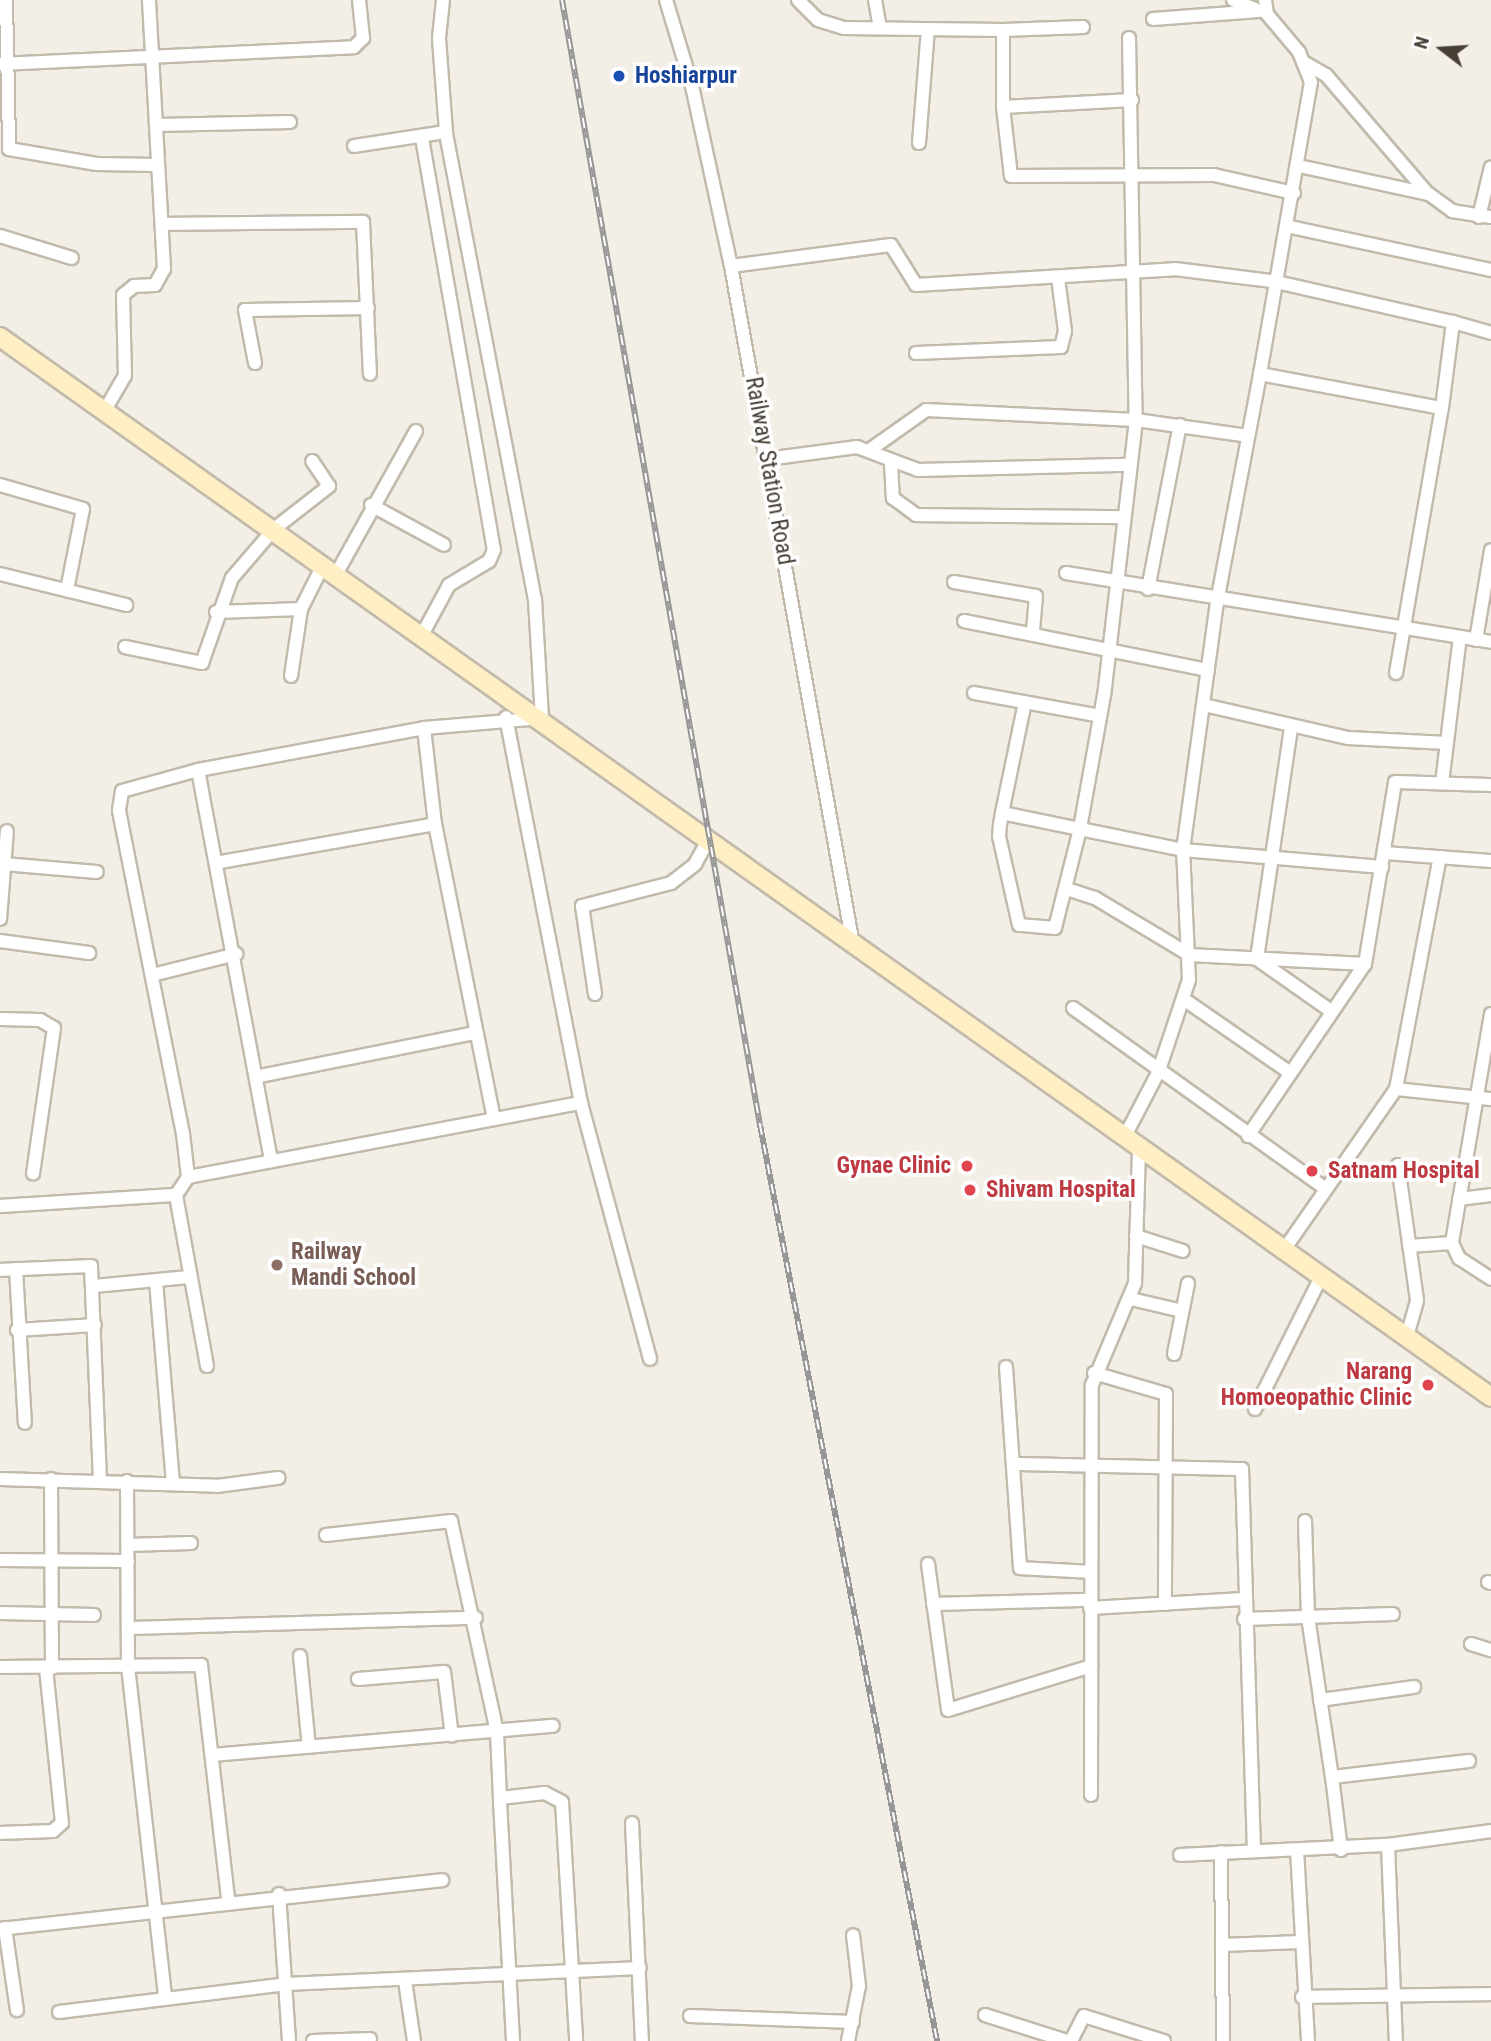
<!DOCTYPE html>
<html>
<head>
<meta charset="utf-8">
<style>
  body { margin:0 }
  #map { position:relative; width:1491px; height:2041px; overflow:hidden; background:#f4efe6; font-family:"Roboto Condensed",sans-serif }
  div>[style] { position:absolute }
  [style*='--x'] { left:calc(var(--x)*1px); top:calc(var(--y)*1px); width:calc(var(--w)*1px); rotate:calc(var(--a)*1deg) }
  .roads { filter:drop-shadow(2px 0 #c2baab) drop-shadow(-2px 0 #c2baab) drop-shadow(0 2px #c2baab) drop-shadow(0 -2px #c2baab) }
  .minor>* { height:12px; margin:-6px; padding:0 6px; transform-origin:6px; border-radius:6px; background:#fff }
  .secondary>* { height:18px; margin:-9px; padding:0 9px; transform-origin:9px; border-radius:9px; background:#ffefc5 }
  .rail>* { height:6px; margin-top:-3px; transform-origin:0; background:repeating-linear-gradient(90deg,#fff 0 10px,#969696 0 20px); box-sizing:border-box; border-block:2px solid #969696 }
  .dots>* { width:19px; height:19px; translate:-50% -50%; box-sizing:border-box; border:4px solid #fff; border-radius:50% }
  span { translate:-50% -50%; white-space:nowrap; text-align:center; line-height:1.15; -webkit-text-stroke:7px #fff; paint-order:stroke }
  .transit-label { font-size:23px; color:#164399; font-weight:700 }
  .left { translate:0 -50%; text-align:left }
  .street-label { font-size:23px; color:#473f35 }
  .health-label { font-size:23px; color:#be3a42; font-weight:700 }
  .right { translate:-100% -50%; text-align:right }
  .education-label { font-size:23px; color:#785e54; font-weight:700 }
  .north { position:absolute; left:1407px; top:14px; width:70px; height:70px; -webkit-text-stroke:5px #fff; paint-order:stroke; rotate:287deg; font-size:19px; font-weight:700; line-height:28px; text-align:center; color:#473f35 }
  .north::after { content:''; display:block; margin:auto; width:24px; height:32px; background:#473f35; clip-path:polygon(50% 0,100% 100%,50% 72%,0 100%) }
</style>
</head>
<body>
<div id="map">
  <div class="roads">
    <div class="minor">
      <div style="--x:6;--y:0;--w:149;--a:88.8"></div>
      <div style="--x:9;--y:149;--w:89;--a:9.7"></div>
      <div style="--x:97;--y:164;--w:60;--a:1"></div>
      <div style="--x:666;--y:0;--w:90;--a:73.2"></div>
      <div style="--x:692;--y:86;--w:184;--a:77.8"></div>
      <div style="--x:731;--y:266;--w:690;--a:79.81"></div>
      <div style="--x:798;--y:0;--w:28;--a:45"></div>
      <div style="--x:818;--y:20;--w:27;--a:17"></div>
      <div style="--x:844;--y:28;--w:159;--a:0.7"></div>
      <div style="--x:1003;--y:30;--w:77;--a:90"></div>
      <div style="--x:875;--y:0;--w:28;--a:80"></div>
      <div style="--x:1233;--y:0;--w:24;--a:22"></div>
      <div style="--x:1153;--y:19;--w:106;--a:-4.3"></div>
      <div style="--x:1003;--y:30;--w:80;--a:-2.1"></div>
      <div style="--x:1129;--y:38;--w:382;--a:89"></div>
      <div style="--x:1136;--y:420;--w:277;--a:96.6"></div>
      <div style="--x:1104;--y:695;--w:136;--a:100.2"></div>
      <div style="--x:1080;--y:829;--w:105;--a:11.5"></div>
      <div style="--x:1183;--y:850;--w:200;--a:4.9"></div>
      <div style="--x:1305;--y:63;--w:24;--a:30"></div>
      <div style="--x:1326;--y:75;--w:157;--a:49.4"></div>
      <div style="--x:0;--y:64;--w:354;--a:-2.7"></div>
      <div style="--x:354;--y:47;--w:13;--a:-45"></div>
      <div style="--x:363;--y:38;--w:38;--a:-96"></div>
      <div style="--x:1132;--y:100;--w:129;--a:176.9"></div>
      <div style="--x:1003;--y:107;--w:69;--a:83.4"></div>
      <div style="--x:1011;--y:176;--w:203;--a:-0.3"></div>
      <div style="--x:1214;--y:175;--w:82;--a:12.7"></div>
      <div style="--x:157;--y:125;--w:133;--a:-1.3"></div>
      <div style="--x:422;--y:138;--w:418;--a:80.1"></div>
      <div style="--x:494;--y:550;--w:12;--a:114"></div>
      <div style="--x:489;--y:561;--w:47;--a:149"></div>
      <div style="--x:449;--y:585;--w:57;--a:118.4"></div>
      <div style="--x:919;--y:143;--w:114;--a:-85.5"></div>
      <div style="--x:354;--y:146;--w:93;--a:-8.7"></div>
      <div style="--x:1299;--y:166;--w:133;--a:12.2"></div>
      <div style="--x:1429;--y:194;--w:29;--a:36"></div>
      <div style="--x:1452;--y:211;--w:39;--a:9"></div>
      <div style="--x:1479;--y:217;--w:51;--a:-76.5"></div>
      <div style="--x:163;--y:224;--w:200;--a:-0.6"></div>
      <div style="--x:363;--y:222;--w:152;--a:87.4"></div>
      <div style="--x:1286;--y:226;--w:210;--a:12.1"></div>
      <div style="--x:0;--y:236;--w:75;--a:17"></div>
      <div style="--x:731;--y:266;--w:161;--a:-7.5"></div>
      <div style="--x:891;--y:245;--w:47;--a:58"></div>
      <div style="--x:916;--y:285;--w:259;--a:-3.5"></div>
      <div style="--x:1175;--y:269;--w:98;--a:7.1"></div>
      <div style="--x:1272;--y:281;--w:186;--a:12.8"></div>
      <div style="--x:916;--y:353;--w:145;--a:-2.4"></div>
      <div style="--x:1061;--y:347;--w:16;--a:-76"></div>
      <div style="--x:1065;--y:331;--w:53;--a:-97.5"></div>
      <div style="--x:255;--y:363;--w:54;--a:-100.7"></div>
      <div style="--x:245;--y:310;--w:123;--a:-0.9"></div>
      <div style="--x:1260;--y:374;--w:296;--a:-80.1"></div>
      <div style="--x:1311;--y:82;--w:32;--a:-112"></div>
      <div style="--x:1299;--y:52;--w:50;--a:-130.1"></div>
      <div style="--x:1267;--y:14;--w:14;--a:-98"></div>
      <div style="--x:105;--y:410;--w:39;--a:-60"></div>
      <div style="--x:125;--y:376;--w:81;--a:-91.4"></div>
      <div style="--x:123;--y:295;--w:14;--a:-39"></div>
      <div style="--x:134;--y:286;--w:21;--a:-3"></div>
      <div style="--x:155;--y:285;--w:18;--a:-61"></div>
      <div style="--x:164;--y:269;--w:269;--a:-93.2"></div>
      <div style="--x:871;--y:449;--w:67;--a:-35.3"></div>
      <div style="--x:926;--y:410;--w:210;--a:2.7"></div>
      <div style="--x:1136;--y:420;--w:113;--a:8.1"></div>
      <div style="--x:767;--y:459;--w:91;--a:-7.6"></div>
      <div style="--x:857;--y:447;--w:65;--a:20.7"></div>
      <div style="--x:918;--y:470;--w:211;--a:-1.4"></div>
      <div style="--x:891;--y:463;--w:35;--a:87"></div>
      <div style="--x:893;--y:498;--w:29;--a:36"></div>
      <div style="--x:916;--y:515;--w:208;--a:0.6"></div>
      <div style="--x:0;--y:485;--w:86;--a:16.1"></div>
      <div style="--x:83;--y:509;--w:83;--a:101.2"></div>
      <div style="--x:371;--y:505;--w:83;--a:28.7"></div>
      <div style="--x:1066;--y:573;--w:431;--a:9.2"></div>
      <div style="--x:0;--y:574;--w:130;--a:13.8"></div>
      <div style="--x:335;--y:576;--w:166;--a:-60.8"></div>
      <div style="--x:954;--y:582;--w:83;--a:9.7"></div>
      <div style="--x:1036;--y:596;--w:37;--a:95"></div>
      <div style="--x:1148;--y:589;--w:167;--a:-79"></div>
      <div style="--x:216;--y:612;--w:85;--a:-2"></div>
      <div style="--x:964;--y:621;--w:249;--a:11.4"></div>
      <div style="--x:1476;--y:640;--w:91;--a:-80.5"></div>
      <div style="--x:125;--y:647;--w:79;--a:11.7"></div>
      <div style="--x:202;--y:663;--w:90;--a:-70.6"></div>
      <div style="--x:232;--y:578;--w:65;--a:-49.4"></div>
      <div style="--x:274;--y:529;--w:70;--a:-38"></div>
      <div style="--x:329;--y:486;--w:30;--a:-124"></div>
      <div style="--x:1396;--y:673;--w:269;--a:-80.2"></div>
      <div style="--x:291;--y:676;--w:68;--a:-81.5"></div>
      <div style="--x:301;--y:609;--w:47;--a:-63.4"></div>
      <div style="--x:974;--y:693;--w:128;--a:10.3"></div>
      <div style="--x:1204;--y:705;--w:148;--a:12.9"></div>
      <div style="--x:1348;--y:738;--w:99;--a:2.9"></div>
      <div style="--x:424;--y:728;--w:97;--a:83.5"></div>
      <div style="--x:435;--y:824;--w:300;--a:78.7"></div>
      <div style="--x:1291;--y:728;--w:233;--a:98.4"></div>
      <div style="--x:1257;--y:959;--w:90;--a:35.1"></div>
      <div style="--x:198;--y:770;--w:398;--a:79.4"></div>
      <div style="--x:1442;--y:783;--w:147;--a:-83"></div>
      <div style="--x:1002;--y:813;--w:80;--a:11.6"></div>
      <div style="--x:1080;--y:829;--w:102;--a:104.2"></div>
      <div style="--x:1055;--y:928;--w:36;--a:-175"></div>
      <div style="--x:1019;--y:925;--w:91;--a:-102.7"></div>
      <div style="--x:999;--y:836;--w:11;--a:-85"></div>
      <div style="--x:1000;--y:825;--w:12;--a:-81"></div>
      <div style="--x:1002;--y:813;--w:113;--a:-78.3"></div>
      <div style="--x:1385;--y:853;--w:106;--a:4.3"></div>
      <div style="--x:220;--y:862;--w:218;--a:-10"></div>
      <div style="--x:4;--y:864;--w:93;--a:4.9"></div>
      <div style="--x:1067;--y:889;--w:29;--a:18"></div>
      <div style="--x:1095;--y:898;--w:111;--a:31"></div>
      <div style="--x:1190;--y:955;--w:175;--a:2.9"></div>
      <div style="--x:1365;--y:964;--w:184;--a:-80.6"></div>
      <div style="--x:1395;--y:782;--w:96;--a:1.8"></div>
      <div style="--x:0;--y:919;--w:88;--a:-85.5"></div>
      <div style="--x:0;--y:941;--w:90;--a:7.7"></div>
      <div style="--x:152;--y:975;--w:87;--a:-14"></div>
      <div style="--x:595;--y:994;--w:89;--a:-98.4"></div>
      <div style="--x:582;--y:906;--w:92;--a:-14.5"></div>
      <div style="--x:671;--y:883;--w:31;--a:-38"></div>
      <div style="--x:695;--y:864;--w:26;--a:-61"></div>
      <div style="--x:1185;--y:1000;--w:126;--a:34.7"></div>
      <div style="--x:1073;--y:1008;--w:307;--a:35.6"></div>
      <div style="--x:1491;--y:1014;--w:232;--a:99.7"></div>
      <div style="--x:1452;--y:1243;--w:17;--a:65"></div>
      <div style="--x:1459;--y:1258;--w:38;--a:33"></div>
      <div style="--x:0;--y:1019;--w:40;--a:1.4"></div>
      <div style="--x:40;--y:1020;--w:16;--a:30"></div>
      <div style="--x:54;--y:1028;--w:147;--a:98.2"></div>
      <div style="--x:260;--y:1076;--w:220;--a:-11.3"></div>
      <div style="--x:1396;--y:1089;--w:236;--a:-79.3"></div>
      <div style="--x:581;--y:1103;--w:265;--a:74.9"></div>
      <div style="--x:1125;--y:1136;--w:71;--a:-62.4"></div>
      <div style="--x:1158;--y:1073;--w:98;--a:-71.6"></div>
      <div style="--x:1189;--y:980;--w:130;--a:-92.6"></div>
      <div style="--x:1183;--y:850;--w:250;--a:-82.2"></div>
      <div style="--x:1217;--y:602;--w:232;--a:-79.3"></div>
      <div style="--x:1260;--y:374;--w:185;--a:10.6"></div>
      <div style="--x:1442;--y:408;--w:87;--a:-82.7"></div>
      <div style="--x:1453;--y:322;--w:40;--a:16"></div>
      <div style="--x:1248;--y:1136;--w:208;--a:-55.8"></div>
      <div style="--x:1398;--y:1165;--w:137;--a:82"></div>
      <div style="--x:1417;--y:1301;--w:37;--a:106"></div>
      <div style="--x:188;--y:1177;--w:400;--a:-10.7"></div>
      <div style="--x:581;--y:1103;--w:393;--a:-101"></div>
      <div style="--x:1459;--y:1199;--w:32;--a:-7"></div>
      <div style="--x:0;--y:1206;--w:176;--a:-3.6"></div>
      <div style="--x:1136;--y:1236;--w:49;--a:17.7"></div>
      <div style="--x:1409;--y:1246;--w:43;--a:-4"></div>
      <div style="--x:1286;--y:1247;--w:193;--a:-55.2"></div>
      <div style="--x:1396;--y:1089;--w:96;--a:6"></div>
      <div style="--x:16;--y:1269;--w:154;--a:86.7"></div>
      <div style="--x:0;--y:1270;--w:91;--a:-2.5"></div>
      <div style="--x:91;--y:1266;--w:212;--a:87.6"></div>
      <div style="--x:156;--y:1281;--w:203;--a:85.2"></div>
      <div style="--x:94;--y:1286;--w:95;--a:-5.4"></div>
      <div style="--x:1131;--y:1299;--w:52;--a:13.2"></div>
      <div style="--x:17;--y:1330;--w:78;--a:-3.7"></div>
      <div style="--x:1174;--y:1354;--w:72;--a:-78.8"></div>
      <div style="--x:207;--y:1366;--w:174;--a:-100.3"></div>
      <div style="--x:176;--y:1195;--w:22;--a:-56"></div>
      <div style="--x:188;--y:1177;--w:43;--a:-96.6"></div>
      <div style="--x:183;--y:1134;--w:330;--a:-101.2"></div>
      <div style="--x:119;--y:810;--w:19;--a:-81"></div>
      <div style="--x:122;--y:791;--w:79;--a:-15.4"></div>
      <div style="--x:198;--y:770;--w:230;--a:-10.5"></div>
      <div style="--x:424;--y:728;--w:118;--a:-4.8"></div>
      <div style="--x:542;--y:718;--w:118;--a:-93.4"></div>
      <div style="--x:535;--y:600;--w:476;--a:-100.8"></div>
      <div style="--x:446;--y:132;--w:94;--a:-94.3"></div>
      <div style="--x:439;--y:38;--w:38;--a:-84"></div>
      <div style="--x:1006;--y:1367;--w:201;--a:86"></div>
      <div style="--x:1020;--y:1568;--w:71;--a:3.2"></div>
      <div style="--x:1094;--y:1373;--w:75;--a:16.3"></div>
      <div style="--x:1166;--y:1394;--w:210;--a:90.3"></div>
      <div style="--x:1255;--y:1409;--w:148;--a:-63.4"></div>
      <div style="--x:1014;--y:1464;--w:228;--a:1.3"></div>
      <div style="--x:1242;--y:1469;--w:381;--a:88.2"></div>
      <div style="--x:0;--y:1479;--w:217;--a:1.8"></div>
      <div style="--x:217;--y:1486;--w:62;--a:-7.5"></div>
      <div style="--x:51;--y:1479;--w:189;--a:89.7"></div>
      <div style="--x:127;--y:1481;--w:185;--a:89.7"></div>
      <div style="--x:128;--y:1666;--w:334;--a:83.6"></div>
      <div style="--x:1305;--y:1521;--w:96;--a:88.2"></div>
      <div style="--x:1308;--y:1617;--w:162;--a:81.5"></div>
      <div style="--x:326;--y:1535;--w:126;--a:-6.4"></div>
      <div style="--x:451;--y:1521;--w:216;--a:77.7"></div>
      <div style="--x:497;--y:1732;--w:66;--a:87.4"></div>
      <div style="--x:128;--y:1545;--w:63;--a:-1.8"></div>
      <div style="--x:0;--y:1560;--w:128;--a:0.4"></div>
      <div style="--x:928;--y:1564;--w:147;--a:82.2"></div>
      <div style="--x:948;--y:1710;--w:150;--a:-17.1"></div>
      <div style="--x:1488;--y:1582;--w:3;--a:18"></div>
      <div style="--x:933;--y:1604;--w:158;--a:-1.5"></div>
      <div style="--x:1090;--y:1608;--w:153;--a:-3.4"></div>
      <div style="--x:0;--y:1613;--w:94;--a:1.2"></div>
      <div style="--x:1244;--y:1619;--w:149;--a:-1.9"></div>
      <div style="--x:129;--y:1628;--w:347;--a:-1.7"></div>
      <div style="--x:1471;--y:1644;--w:21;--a:17"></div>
      <div style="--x:300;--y:1656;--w:91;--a:84.4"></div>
      <div style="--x:0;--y:1667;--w:201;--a:-0.6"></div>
      <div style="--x:201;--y:1665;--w:236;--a:83.4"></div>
      <div style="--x:358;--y:1679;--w:86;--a:-4.7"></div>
      <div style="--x:444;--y:1672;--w:64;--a:82.9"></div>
      <div style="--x:1320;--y:1700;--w:95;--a:-7.9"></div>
      <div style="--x:212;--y:1755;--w:342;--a:-4.9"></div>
      <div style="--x:1091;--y:1795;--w:410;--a:-89.9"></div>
      <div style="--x:1092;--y:1385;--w:111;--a:-67.1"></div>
      <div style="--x:1135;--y:1283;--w:137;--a:-88.3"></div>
      <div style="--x:632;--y:1823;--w:218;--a:87.4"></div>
      <div style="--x:0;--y:1833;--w:53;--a:-2.2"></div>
      <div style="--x:53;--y:1831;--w:12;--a:-42"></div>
      <div style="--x:62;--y:1823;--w:156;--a:-95.9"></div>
      <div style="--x:1388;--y:1845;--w:104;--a:-7.7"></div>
      <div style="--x:1297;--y:1850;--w:191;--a:86.7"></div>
      <div style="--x:1341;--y:1850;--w:74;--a:-97"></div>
      <div style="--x:1332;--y:1777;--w:138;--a:-6.7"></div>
      <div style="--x:1221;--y:1852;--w:189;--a:89.4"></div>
      <div style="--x:1180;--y:1855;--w:208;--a:-2.8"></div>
      <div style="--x:1388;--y:1845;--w:196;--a:87.7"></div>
      <div style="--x:279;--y:1894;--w:147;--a:86.1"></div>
      <div style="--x:5;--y:1928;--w:83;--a:81.7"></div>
      <div style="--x:0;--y:1929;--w:445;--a:-6.3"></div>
      <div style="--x:1222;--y:1945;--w:78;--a:-2.2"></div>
      <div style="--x:405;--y:1981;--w:61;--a:81.5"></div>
      <div style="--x:1302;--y:1997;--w:189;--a:-0.9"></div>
      <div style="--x:59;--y:2012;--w:229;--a:-7"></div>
      <div style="--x:286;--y:1984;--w:354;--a:-2.6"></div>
      <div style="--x:985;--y:2015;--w:86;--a:17.6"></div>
      <div style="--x:690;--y:2016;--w:163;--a:2.1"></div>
      <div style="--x:313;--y:2041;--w:57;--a:-2"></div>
      <div style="--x:513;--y:2041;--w:243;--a:-93.1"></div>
      <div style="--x:500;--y:1798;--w:45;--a:-6.3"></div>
      <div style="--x:545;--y:1793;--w:19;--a:28"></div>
      <div style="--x:562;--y:1802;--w:239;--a:86.6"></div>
      <div style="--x:848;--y:2041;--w:56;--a:-78.7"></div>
      <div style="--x:859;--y:1986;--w:51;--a:-96.7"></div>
      <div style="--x:1071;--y:2041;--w:28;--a:-63"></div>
      <div style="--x:1084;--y:2016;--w:84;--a:17.4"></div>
    </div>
    <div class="secondary">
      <div style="--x:0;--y:337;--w:1829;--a:35.41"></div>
    </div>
  </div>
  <div class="rail">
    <div style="--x:562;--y:0;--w:1142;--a:80.02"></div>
    <div style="--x:760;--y:1125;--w:933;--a:79.06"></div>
  </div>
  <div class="dots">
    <div style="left:619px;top:76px;background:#1a4fb4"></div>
    <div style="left:967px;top:1166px;background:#e0444e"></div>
    <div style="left:1312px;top:1171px;background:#e0444e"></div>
    <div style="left:970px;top:1190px;background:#e0444e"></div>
    <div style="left:277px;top:1265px;background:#8d6e63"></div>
    <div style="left:1428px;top:1385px;background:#e0444e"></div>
  </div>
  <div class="transit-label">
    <span class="left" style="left:635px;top:76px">Hoshiarpur</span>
  </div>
  <div class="street-label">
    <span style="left:769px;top:471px;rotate:80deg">Railway Station Road</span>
  </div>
  <div class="health-label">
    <span class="right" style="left:951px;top:1166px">Gynae Clinic</span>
    <span class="left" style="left:1328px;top:1171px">Satnam Hospital</span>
    <span class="left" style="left:986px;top:1190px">Shivam Hospital</span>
    <span class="right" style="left:1412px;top:1385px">Narang<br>Homoeopathic Clinic</span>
  </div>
  <div class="education-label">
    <span class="left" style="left:291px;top:1265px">Railway<br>Mandi School</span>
  </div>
  <div class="north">N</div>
</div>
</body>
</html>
